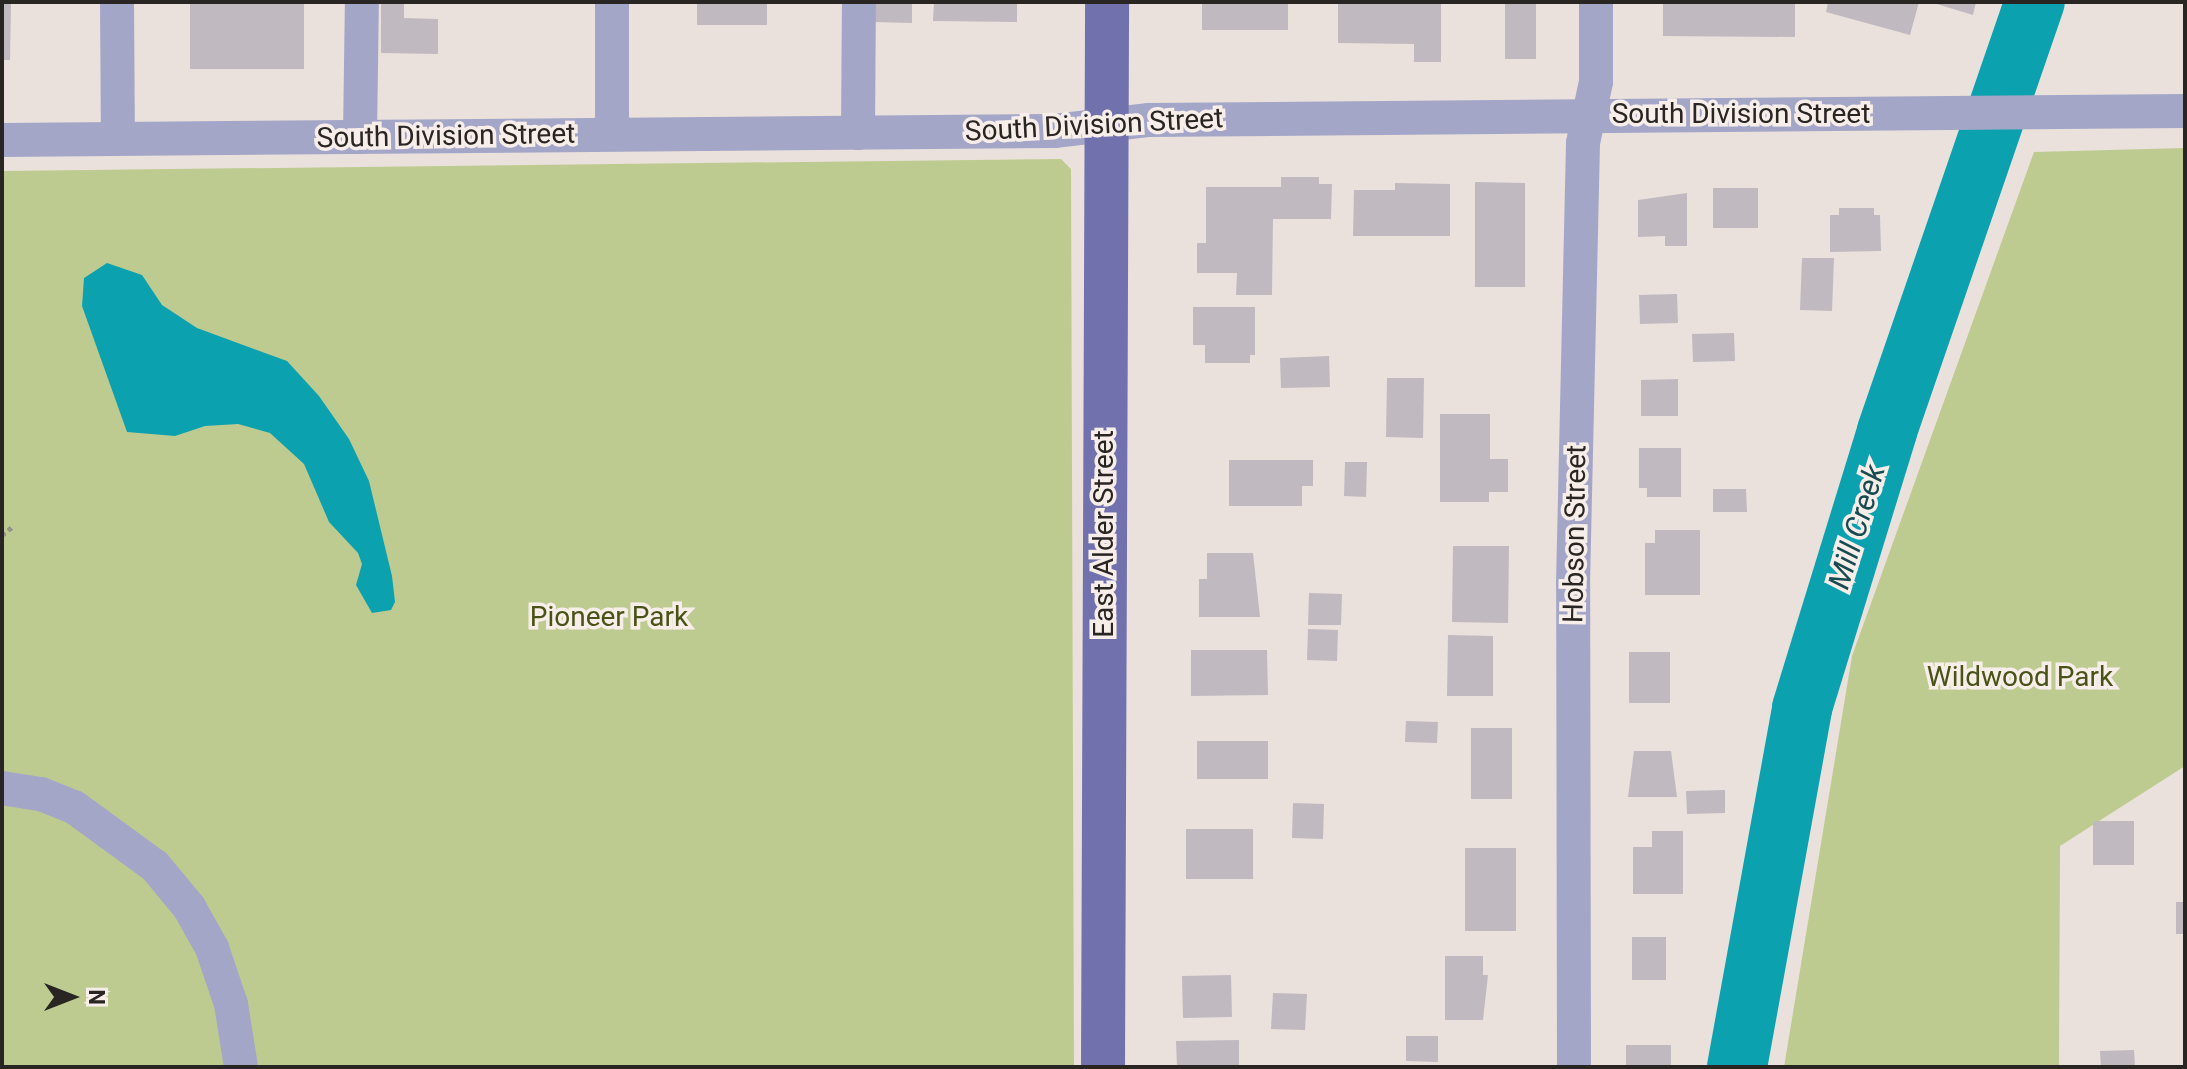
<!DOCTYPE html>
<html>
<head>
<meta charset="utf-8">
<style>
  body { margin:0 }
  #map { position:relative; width:2187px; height:1069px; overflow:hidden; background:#eae1dc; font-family:Roboto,sans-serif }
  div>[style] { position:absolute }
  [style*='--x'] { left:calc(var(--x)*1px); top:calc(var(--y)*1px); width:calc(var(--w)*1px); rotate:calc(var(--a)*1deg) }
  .green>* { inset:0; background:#becb90 }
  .water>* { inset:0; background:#0ca1af }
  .river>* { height:60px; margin:-30px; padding:0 30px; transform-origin:30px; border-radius:30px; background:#0ca1af }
  .building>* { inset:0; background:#c0b9c0 }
  .path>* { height:5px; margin-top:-2.5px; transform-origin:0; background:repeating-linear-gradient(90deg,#98928e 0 4px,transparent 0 8px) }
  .minor>* { height:34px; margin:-17px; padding:0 17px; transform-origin:17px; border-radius:17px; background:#a4a6c8 }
  .major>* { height:44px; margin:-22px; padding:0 22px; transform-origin:22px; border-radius:22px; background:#7171ae }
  span { translate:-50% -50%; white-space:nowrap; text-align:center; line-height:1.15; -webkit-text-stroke:7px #f7eee9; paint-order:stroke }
  .street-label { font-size:28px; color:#282523 }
  .park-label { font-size:28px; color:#495317 }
  .water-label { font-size:30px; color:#154b51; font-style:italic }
  .frame { position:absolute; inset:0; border:4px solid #282523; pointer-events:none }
  .north { position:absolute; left:32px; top:957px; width:80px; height:80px; -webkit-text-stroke:6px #f7eee9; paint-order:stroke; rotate:90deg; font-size:22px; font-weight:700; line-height:32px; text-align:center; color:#282523 }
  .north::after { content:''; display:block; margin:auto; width:28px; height:36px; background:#282523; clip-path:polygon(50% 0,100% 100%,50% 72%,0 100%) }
</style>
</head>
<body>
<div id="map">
  <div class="green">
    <div style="clip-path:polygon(2185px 148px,2185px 766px,2060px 846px,2059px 1067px,1784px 1067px,1852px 656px,2034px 152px)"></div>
    <div style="clip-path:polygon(1061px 159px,1071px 169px,1074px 1067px,2px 1067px,2px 171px)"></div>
  </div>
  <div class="water">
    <div style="clip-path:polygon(107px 263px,142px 275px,162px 305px,197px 328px,287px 361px,319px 396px,349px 439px,369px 481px,392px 576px,395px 602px,391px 610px,372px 613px,356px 585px,362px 564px,358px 553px,329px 522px,304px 464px,270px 433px,238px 424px,205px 426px,175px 436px,127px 432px,82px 306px,84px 278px)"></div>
  </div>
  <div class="river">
    <div style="--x:1737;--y:1067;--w:365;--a:-79.7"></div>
    <div style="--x:1802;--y:708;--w:290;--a:-72.9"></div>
    <div style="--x:1887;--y:431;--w:454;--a:-71"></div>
  </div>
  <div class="building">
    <div style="clip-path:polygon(2px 2px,11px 2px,10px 60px,2px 60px)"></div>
    <div style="clip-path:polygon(190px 2px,304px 2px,304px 69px,190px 69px)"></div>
    <div style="clip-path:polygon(697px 2px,767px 2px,767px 25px,697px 25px)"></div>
    <div style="clip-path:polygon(874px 2px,912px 2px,912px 23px,873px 22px)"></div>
    <div style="clip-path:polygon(934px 2px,1017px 2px,1017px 22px,933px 21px)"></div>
    <div style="clip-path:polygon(1202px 2px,1288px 2px,1288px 30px,1202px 30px)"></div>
    <div style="clip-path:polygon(1441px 2px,1441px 62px,1414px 62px,1414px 44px,1338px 43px,1338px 4px)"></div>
    <div style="clip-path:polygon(1505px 2px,1536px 2px,1536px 59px,1505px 59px)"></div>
    <div style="clip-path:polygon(1663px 2px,1795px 2px,1795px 37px,1663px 36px)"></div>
    <div style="clip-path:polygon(1828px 2px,1919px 2px,1910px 35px,1826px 12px)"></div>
    <div style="clip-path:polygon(1930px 2px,1976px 2px,1973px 15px)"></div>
    <div style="clip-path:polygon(381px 4px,404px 4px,404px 18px,438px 19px,438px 54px,381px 53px)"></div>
    <div style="clip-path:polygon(1281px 177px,1319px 177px,1319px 184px,1332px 184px,1331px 219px,1273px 219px,1272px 295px,1236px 295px,1237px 273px,1197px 273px,1197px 243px,1206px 243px,1206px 187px,1281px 187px)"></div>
    <div style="clip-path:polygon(1475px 182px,1525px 183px,1525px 287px,1475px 287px)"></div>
    <div style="clip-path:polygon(1395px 183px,1450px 184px,1450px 236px,1353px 236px,1354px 190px,1395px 190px)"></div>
    <div style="clip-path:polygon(1713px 188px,1758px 188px,1758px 228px,1713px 228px)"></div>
    <div style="clip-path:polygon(1687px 193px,1687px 246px,1665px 246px,1665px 236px,1638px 237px,1638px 200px)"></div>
    <div style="clip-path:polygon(1839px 208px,1874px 208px,1874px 215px,1880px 215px,1881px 251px,1830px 252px,1830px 215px,1839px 215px)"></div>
    <div style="clip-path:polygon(1802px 258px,1834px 258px,1832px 311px,1800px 310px)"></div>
    <div style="clip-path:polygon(1677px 294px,1678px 323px,1640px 324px,1639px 295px)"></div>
    <div style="clip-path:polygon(1193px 307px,1255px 307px,1255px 355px,1250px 355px,1250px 363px,1205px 363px,1205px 345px,1193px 345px)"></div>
    <div style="clip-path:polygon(1734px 333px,1735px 361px,1693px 362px,1692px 334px)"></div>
    <div style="clip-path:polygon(1329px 356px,1330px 387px,1281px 388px,1280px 358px)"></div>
    <div style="clip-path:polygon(1387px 378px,1424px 378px,1423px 438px,1386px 437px)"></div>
    <div style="clip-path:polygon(1678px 379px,1678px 416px,1641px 416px,1641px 380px)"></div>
    <div style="clip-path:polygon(1440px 414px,1490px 414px,1490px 459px,1508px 459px,1508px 492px,1489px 492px,1489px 502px,1440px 502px)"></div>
    <div style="clip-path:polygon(1639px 448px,1681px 448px,1681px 497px,1647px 497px,1647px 488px,1639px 488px)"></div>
    <div style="clip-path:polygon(1229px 460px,1313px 460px,1313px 486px,1302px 486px,1302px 506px,1229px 506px)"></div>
    <div style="clip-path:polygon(1345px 462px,1367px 462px,1366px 497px,1344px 496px)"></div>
    <div style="clip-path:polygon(1713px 489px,1746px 489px,1747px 512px,1713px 512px)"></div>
    <div style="clip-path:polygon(1655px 530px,1700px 530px,1700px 595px,1645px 595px,1645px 543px,1655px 543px)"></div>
    <div style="clip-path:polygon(1453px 546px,1509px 546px,1508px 623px,1452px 622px)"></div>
    <div style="clip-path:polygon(1207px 553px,1253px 553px,1260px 617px,1199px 617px,1199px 579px,1207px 579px)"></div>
    <div style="clip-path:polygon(1309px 593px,1342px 594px,1341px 625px,1308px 625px)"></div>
    <div style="clip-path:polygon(1308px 629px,1338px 630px,1337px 661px,1307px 660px)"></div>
    <div style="clip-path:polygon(1448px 635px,1493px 636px,1493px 696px,1447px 696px)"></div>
    <div style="clip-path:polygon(1191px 650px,1267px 650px,1268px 695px,1191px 696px)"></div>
    <div style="clip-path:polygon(1629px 652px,1670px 652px,1670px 703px,1629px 703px)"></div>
    <div style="clip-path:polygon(1406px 721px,1438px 722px,1437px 743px,1405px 742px)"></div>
    <div style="clip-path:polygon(1471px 728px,1512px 728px,1512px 799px,1471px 799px)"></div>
    <div style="clip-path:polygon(1197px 741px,1268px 741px,1268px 779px,1197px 779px)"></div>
    <div style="clip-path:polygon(1634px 751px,1671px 751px,1677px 797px,1628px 797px)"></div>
    <div style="clip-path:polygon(1725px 790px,1725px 813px,1687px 814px,1686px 791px)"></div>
    <div style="clip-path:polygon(1293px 803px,1324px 804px,1323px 839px,1292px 838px)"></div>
    <div style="clip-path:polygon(2093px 821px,2134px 821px,2134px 865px,2093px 865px)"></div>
    <div style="clip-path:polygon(1186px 829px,1253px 829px,1253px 879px,1186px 879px)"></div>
    <div style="clip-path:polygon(1652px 831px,1683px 831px,1683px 894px,1633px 894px,1633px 847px,1652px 847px)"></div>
    <div style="clip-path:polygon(1465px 848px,1516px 848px,1516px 931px,1465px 931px)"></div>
    <div style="clip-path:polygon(2176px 902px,2185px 902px,2185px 934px,2176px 934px)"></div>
    <div style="clip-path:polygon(1632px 937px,1666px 937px,1666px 980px,1632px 980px)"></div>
    <div style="clip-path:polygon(1445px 956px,1483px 956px,1483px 975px,1488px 975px,1483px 1020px,1445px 1020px)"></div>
    <div style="clip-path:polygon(1231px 975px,1232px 1017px,1183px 1018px,1182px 976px)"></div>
    <div style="clip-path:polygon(1273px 993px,1307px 994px,1305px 1030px,1271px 1029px)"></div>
    <div style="clip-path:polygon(1406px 1036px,1438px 1036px,1438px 1062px,1406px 1061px)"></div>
    <div style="clip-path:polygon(1239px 1040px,1239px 1067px,1177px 1067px,1176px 1041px)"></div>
    <div style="clip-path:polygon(1626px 1045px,1671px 1045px,1671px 1067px,1626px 1067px)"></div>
    <div style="clip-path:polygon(2134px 1050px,2135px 1067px,2101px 1067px,2100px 1051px)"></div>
  </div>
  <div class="path">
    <div style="--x:2;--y:535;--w:13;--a:-39"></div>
  </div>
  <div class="minor">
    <div style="--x:117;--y:2;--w:136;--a:89.6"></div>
    <div style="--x:612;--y:133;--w:131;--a:-90"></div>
    <div style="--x:858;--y:133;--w:131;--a:-89.6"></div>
    <div style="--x:360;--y:137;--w:135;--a:-89.2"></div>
    <div style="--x:2;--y:140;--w:1052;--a:-0.49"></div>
    <div style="--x:1054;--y:131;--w:96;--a:-6.6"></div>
    <div style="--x:1149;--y:120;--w:1036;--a:-0.5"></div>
    <div style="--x:2;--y:788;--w:39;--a:9"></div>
    <div style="--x:41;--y:794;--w:35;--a:22"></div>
    <div style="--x:74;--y:807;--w:100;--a:36.1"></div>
    <div style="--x:155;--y:866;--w:53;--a:50.3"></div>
    <div style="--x:189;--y:907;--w:47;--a:60.7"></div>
    <div style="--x:212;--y:948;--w:59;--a:71.3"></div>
    <div style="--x:231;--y:1004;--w:64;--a:81"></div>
    <div style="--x:1574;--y:1067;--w:483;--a:-90.1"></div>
    <div style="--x:1573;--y:584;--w:441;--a:-88.7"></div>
    <div style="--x:1583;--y:143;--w:62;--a:-78"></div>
    <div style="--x:1596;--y:82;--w:80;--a:-90"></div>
  </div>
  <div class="major">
    <div style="--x:1103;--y:1067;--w:1065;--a:-89.78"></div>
  </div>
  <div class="street-label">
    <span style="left:1741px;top:114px">South Division Street</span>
    <span style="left:1094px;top:125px;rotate:-3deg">South Division Street</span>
    <span style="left:446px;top:136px;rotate:-1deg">South Division Street</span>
    <span style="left:1104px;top:534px;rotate:-90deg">East Alder Street</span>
    <span style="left:1575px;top:534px;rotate:-89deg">Hobson Street</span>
  </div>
  <div class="park-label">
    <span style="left:609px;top:617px">Pioneer Park</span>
    <span style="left:2020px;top:677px">Wildwood Park</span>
  </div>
  <div class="water-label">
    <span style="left:1857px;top:527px;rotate:-73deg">Mill Creek</span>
  </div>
  <div class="frame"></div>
  <div class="north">N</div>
</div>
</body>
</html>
